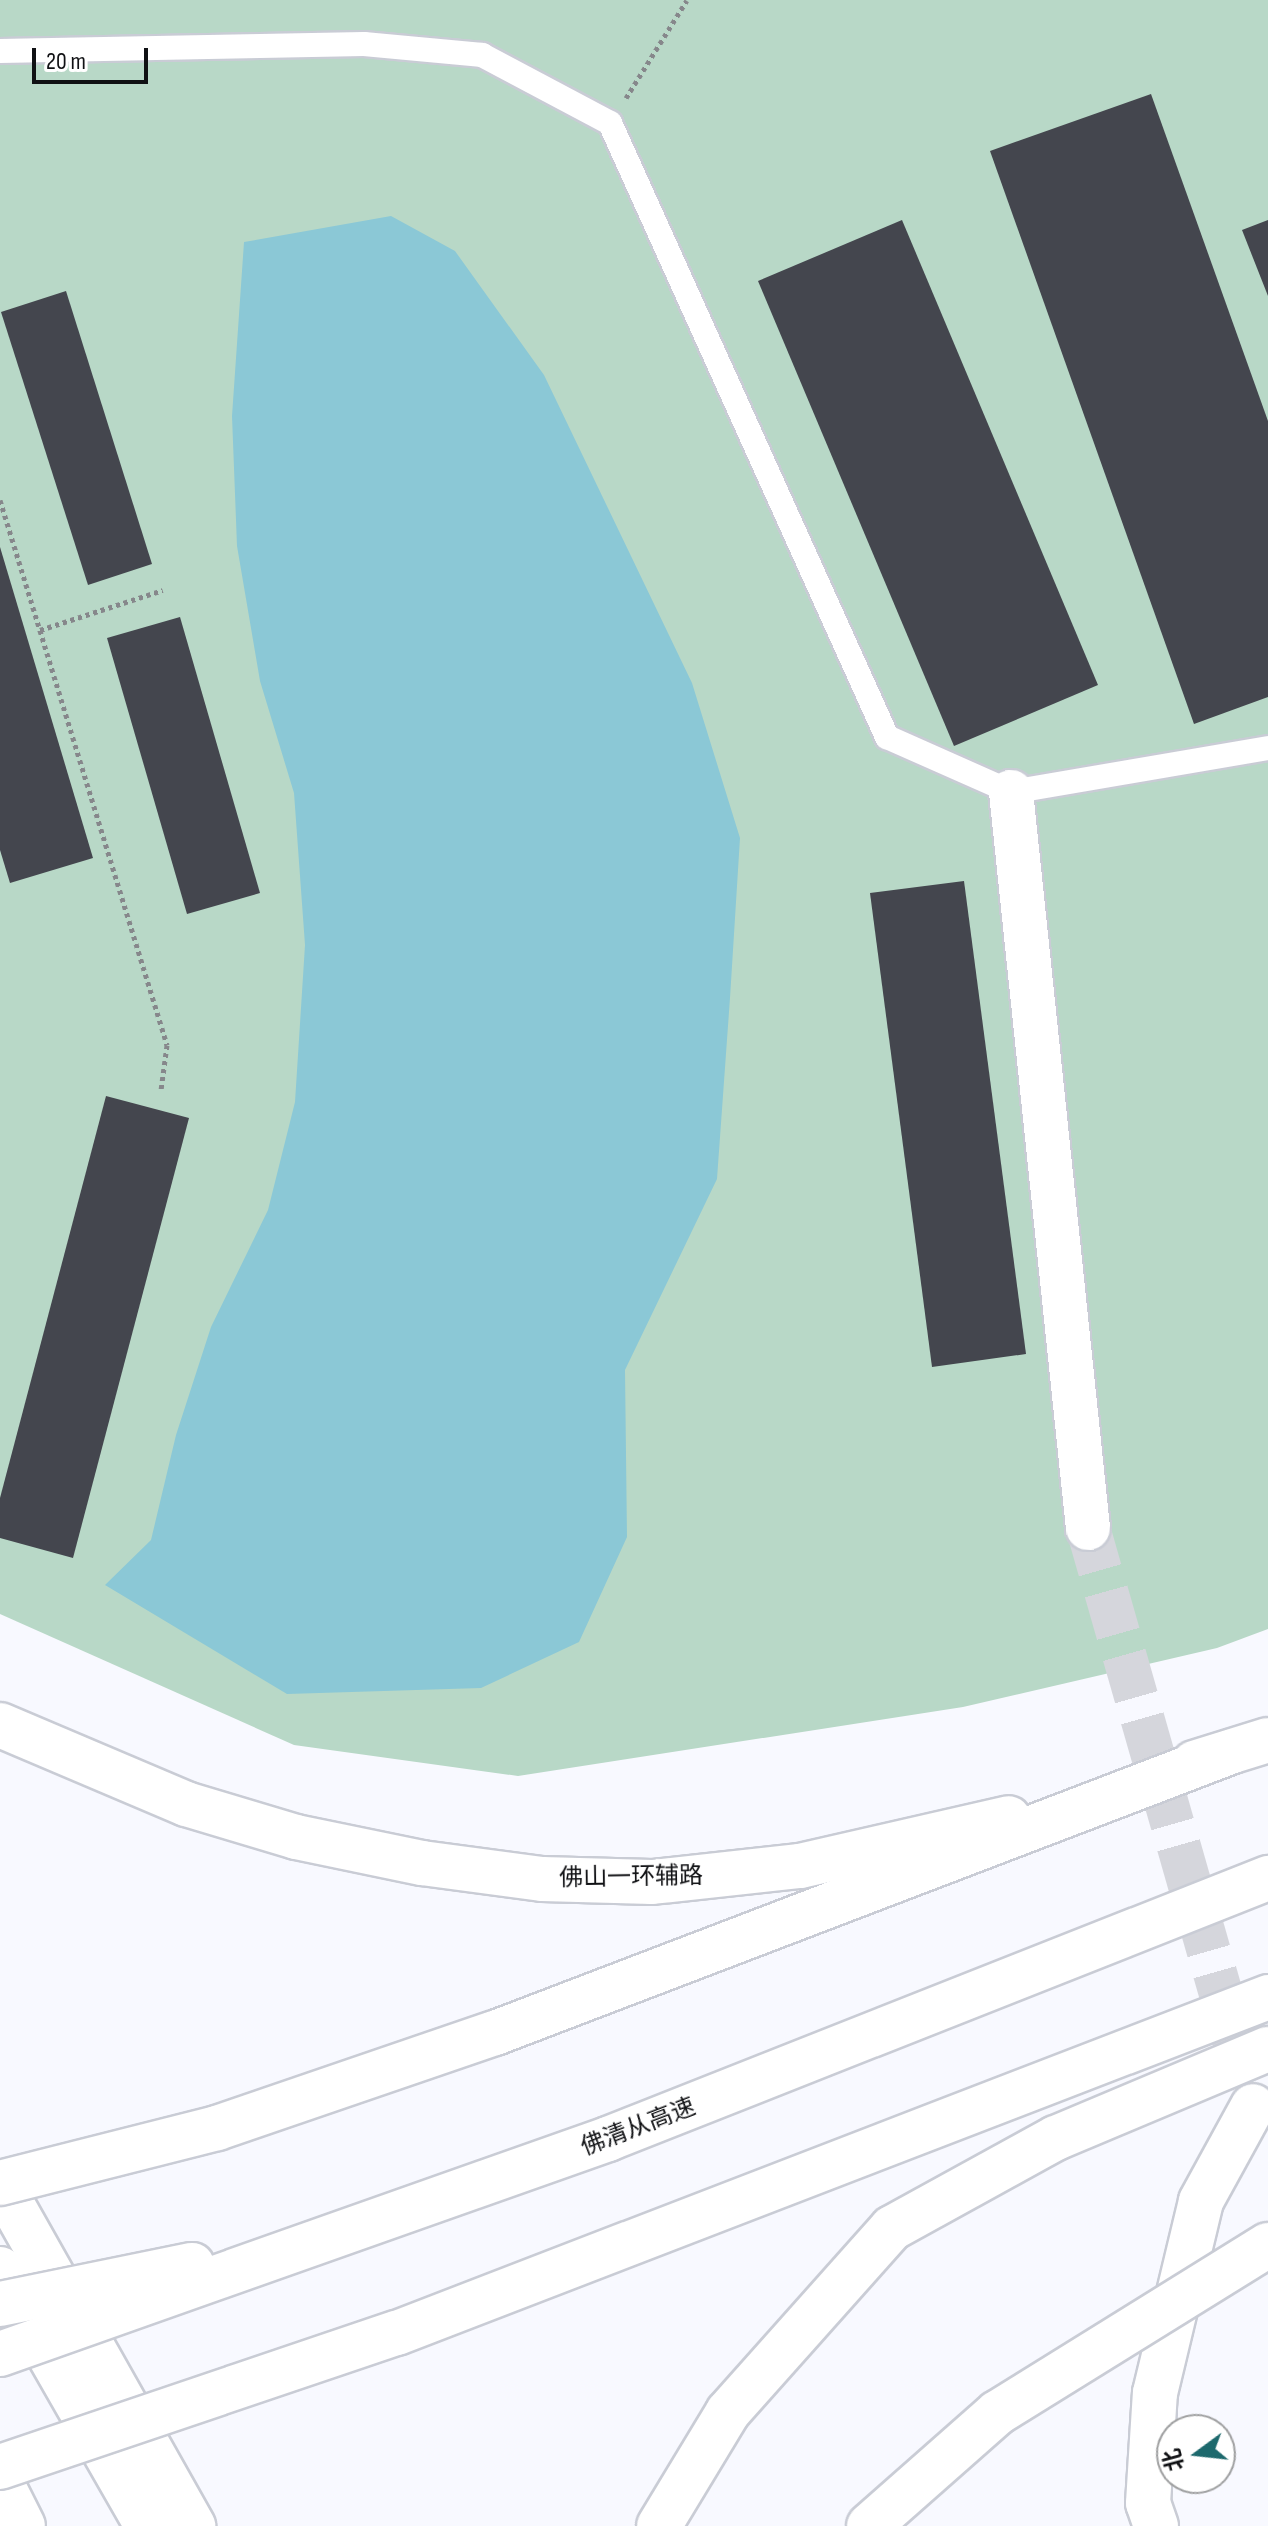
<!DOCTYPE html>
<html>
<head>
<meta charset="utf-8">
<style>
  body { margin:0 }
  #map { position:relative; width:1268px; height:2526px; overflow:hidden; background:#f8f9ff; font-family:"Sofia Sans Condensed","Noto Sans SC",sans-serif }
  div>[style] { position:absolute }
  [style*='--x'] { left:calc(var(--x)*1px); top:calc(var(--y)*1px); width:calc(var(--w)*1px); rotate:calc(var(--a)*1deg) }
  .green>* { inset:0; background:#b8d8c7 }
  .water>* { inset:0; background:#8bc8d6 }
  .building>* { inset:0; background:#44464e }
  .minor-tunnel>* { height:44px; margin-top:-22px; transform-origin:0; background:repeating-linear-gradient(90deg,#d5d6dc 0 44px,transparent 0 66px) }
  .path>* { height:5px; margin-top:-2.5px; transform-origin:0; background:repeating-linear-gradient(90deg,#86878b 0 4px,transparent 0 8px) }
  .roads { filter:drop-shadow(2px 0 #c9ccd5) drop-shadow(-2px 0 #c9ccd5) drop-shadow(0 2px #c9ccd5) drop-shadow(0 -2px #c9ccd5) }
  .service>* { height:24px; margin:-12px; padding:0 12px; transform-origin:12px; border-radius:12px; background:#fff }
  .minor>* { height:44px; margin:-22px; padding:0 22px; transform-origin:22px; border-radius:22px; background:#fff }
  .motorway>* { height:44px; margin:-22px; padding:0 22px; transform-origin:22px; border-radius:22px; background:#fff }
  .bridges { filter:drop-shadow(2px 0 #c9ccd5) drop-shadow(-2px 0 #c9ccd5) drop-shadow(0 2px #c9ccd5) drop-shadow(0 -2px #c9ccd5) }
  .secondary-bridge>* { height:44px; margin:-22px; padding:0 22px; transform-origin:22px; border-radius:22px; background:#fff }
  .motorway-bridge>* { height:44px; margin:-22px; padding:0 22px; transform-origin:22px; border-radius:22px; background:#fff }
  span { translate:-50% -50%; white-space:nowrap; text-align:center; line-height:1.15; -webkit-text-stroke:8px #fff; paint-order:stroke }
  .street-label { font-size:24px; color:#101114 }
  .north { position:absolute; left:1156px; top:2414px; width:80px; height:80px; box-sizing:border-box; background:#fff; border:2px solid #9fa0a1; border-radius:50%; rotate:255deg; font-size:22px; font-weight:700; line-height:32px; text-align:center; color:#101114 }
  .north::after { content:''; display:block; margin:auto; width:28px; height:36px; background:#1d696d; clip-path:polygon(50% 0,100% 100%,50% 72%,0 100%) }
  .scale { position:absolute; left:32px; top:48px; width:116px; height:36px; box-sizing:border-box; border:4px solid #101114; border-top:0; padding-left:10px; font-size:24px; line-height:28px; white-space:nowrap; color:#101114; -webkit-text-stroke:6px #fff; paint-order:stroke }
</style>
</head>
<body>
<div id="map">
  <div class="green">
    <div style="clip-path:polygon(0 0,1268px 0,1268px 1629px,1217px 1648px,963px 1707px,518px 1776px,294px 1745px,0 1614px)"></div>
  </div>
  <div class="water">
    <div style="clip-path:polygon(391px 216px,455px 251px,544px 375px,692px 683px,740px 838px,730px 998px,717px 1179px,625px 1370px,627px 1537px,579px 1642px,481px 1688px,287px 1694px,105px 1585px,151px 1540px,176px 1435px,211px 1327px,268px 1210px,295px 1102px,305px 945px,294px 793px,260px 681px,237px 546px,232px 416px,244px 242px)"></div>
  </div>
  <div class="building">
    <div style="clip-path:polygon(1151px 94px,1268px 421px,1268px 697px,1194px 724px,990px 151px)"></div>
    <div style="clip-path:polygon(902px 220px,1098px 685px,954px 746px,758px 281px)"></div>
    <div style="clip-path:polygon(1268px 220px,1268px 296px,1242px 230px)"></div>
    <div style="clip-path:polygon(66px 291px,152px 564px,88px 585px,1px 312px)"></div>
    <div style="clip-path:polygon(0 547px,93px 858px,10px 883px,0 850px)"></div>
    <div style="clip-path:polygon(180px 617px,260px 893px,187px 914px,107px 638px)"></div>
    <div style="clip-path:polygon(964px 881px,1026px 1354px,932px 1367px,870px 893px)"></div>
    <div style="clip-path:polygon(106px 1096px,189px 1118px,73px 1558px,0 1538px,0 1498px)"></div>
  </div>
  <div class="minor-tunnel">
    <div style="--x:1088;--y:1528;--w:601;--a:74.07"></div>
  </div>
  <div class="path">
    <div style="--x:626;--y:98;--w:115;--a:-58.1"></div>
    <div style="--x:0;--y:500;--w:570;--a:72.96"></div>
    <div style="--x:167;--y:1045;--w:45;--a:97.6"></div>
    <div style="--x:40;--y:630;--w:129;--a:-18"></div>
  </div>
  <div class="roads">
    <div class="service">
      <div style="--x:0;--y:51;--w:364;--a:-1.1"></div>
      <div style="--x:364;--y:44;--w:119;--a:5.3"></div>
      <div style="--x:482;--y:55;--w:145;--a:28"></div>
      <div style="--x:610;--y:123;--w:674;--a:65.72"></div>
      <div style="--x:887;--y:737;--w:136;--a:23.9"></div>
      <div style="--x:1011;--y:792;--w:261;--a:-9.7"></div>
    </div>
    <div class="minor">
      <div style="--x:1011;--y:792;--w:740;--a:84.03"></div>
      <div style="--x:1156;--y:2526;--w:24;--a:-109"></div>
      <div style="--x:1148;--y:2503;--w:110;--a:-86.4"></div>
      <div style="--x:1155;--y:2393;--w:197;--a:-76.5"></div>
      <div style="--x:1201;--y:2201;--w:108;--a:-61.3"></div>
    </div>
    <div class="motorway">
      <div style="--x:0;--y:2183;--w:394;--a:60.6"></div>
      <div style="--x:0;--y:2269;--w:296;--a:60.2"></div>
      <div style="--x:0;--y:2480;--w:51;--a:63.4"></div>
    </div>
  </div>
  <div class="bridges">
    <div class="secondary-bridge">
      <div style="--x:0;--y:1725;--w:202;--a:23"></div>
      <div style="--x:186;--y:1804;--w:115;--a:16.7"></div>
      <div style="--x:296;--y:1837;--w:129;--a:11.7"></div>
      <div style="--x:422;--y:1863;--w:121;--a:7.6"></div>
      <div style="--x:542;--y:1879;--w:110;--a:1.6"></div>
      <div style="--x:652;--y:1882;--w:149;--a:-6.2"></div>
      <div style="--x:800;--y:1866;--w:214;--a:-12.9"></div>
      <div style="--x:1194;--y:1763;--w:77;--a:-17.3"></div>
    </div>
    <div class="motorway-bridge">
      <div style="--x:0;--y:2183;--w:224;--a:-14.2"></div>
      <div style="--x:217;--y:2128;--w:294;--a:-18.9"></div>
      <div style="--x:495;--y:2033;--w:787;--a:-20.92"></div>
      <div style="--x:0;--y:2304;--w:196;--a:-11.5"></div>
      <div style="--x:0;--y:2354;--w:645;--a:-19.47"></div>
      <div style="--x:608;--y:2139;--w:710;--a:-21.58"></div>
      <div style="--x:0;--y:2467;--w:419;--a:-18.7"></div>
      <div style="--x:397;--y:2333;--w:934;--a:-21.09"></div>
      <div style="--x:659;--y:2526;--w:133;--a:-58.8"></div>
      <div style="--x:728;--y:2412;--w:246;--a:-48.3"></div>
      <div style="--x:892;--y:2228;--w:187;--a:-28.8"></div>
      <div style="--x:1056;--y:2138;--w:230;--a:-22.8"></div>
      <div style="--x:869;--y:2526;--w:171;--a:-41.4"></div>
      <div style="--x:997;--y:2413;--w:319;--a:-31.8"></div>
    </div>
  </div>
  <div class="street-label">
    <span style="left:631px;top:1877px;rotate:-1deg">佛山一环辅路</span>
    <span style="left:638px;top:2127px;rotate:-21deg">佛清从高速</span>
  </div>
  <div class="north">北</div>
  <div class="scale">20 m</div>
</div>
</body>
</html>
